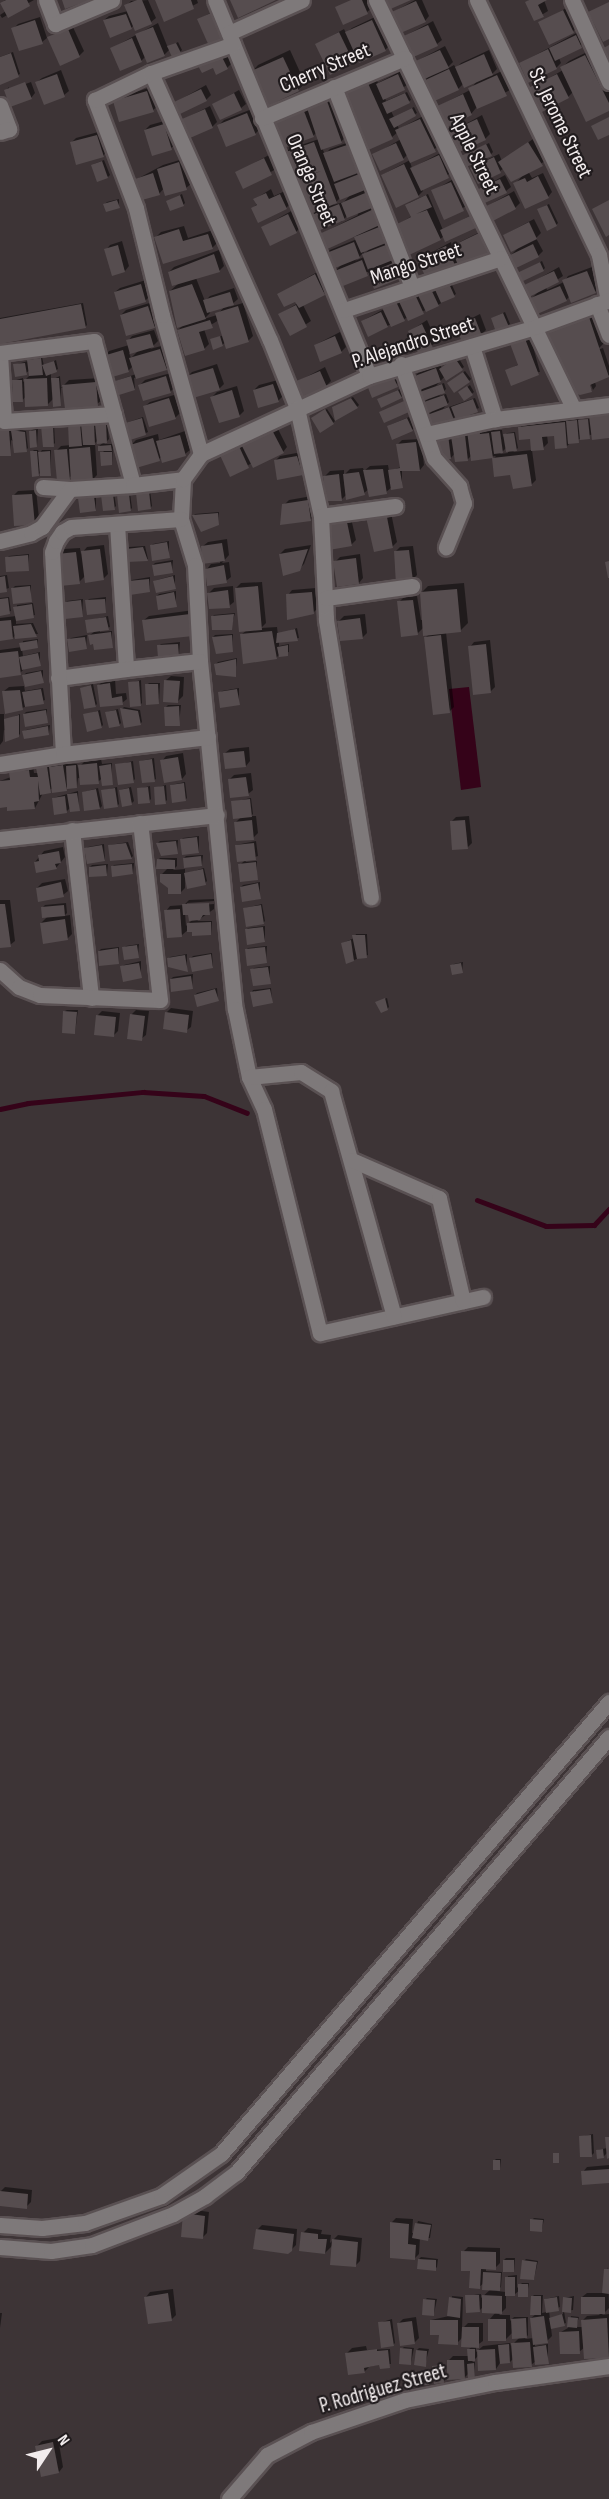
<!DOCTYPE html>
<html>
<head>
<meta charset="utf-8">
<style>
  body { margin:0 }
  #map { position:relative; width:609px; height:2499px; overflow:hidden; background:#3d3436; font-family:"Sofia Sans Condensed",sans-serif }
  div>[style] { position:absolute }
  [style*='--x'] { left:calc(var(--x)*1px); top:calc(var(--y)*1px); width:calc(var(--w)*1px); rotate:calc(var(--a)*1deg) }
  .water>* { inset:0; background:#350319 }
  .shadow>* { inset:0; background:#0007 }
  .stream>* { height:5px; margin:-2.5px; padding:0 2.5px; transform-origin:2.5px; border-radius:2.5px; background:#350319 }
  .building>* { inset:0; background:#564d4f }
  .roads { filter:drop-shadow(2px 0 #5a5153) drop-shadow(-2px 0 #5a5153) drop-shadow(0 2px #5a5153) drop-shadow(0 -2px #5a5153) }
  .minor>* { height:15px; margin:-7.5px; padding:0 7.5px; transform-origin:7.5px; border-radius:7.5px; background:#7e797a }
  span { translate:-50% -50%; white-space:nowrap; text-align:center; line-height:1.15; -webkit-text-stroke:4.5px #211c1e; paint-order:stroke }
  .street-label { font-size:21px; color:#f2eced }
  .north { position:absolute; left:18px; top:2421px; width:60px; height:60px; -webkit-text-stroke:4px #211c1e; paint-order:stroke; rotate:55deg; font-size:16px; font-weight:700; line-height:24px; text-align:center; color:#f2eced }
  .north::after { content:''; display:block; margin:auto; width:21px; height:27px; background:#f2eced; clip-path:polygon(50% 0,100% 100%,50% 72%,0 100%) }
</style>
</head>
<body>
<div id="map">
  <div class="water">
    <div style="clip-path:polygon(469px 687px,481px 787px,461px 790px,449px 689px)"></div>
  </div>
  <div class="shadow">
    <div style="clip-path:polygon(5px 0,34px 0,2px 18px,0 15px,6px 11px,2px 4px)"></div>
    <div style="clip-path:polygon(148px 0,156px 18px,151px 22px,134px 25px,131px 28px,104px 20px,109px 16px,128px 11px,126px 6px,131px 1px)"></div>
    <div style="clip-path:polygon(157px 0,197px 0,198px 3px,165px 20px)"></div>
    <div style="clip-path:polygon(355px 0,368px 0,372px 8px,367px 12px,337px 7px)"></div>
    <div style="clip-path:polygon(415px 0,422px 0,429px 16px,425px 21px,388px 15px)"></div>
    <div style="clip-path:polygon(529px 0,544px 0,548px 11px,535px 19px,527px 2px)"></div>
    <div style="clip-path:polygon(568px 7px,578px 27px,573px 31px,540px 23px)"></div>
    <div style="clip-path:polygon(216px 10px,226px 34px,221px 39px,199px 19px)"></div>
    <div style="clip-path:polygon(377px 16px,390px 45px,385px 50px,358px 57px,353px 62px,317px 44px,344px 29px,346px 33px,352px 28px)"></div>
    <div style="clip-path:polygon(40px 17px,47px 38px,42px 42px,13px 29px,18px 24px)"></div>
    <div style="clip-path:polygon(433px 21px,442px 40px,437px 44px,401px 38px)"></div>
    <div style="clip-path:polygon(158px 23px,168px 48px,178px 42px,182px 50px,180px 52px,170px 49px,164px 55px,146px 56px,141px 61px,112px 48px)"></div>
    <div style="clip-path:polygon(72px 25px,84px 51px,79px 56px,49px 38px)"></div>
    <div style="clip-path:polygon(580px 31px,586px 42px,559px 58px,561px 63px,556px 68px,521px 63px)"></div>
    <div style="clip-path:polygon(445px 46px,453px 62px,445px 70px,454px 65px,456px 68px,461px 63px,489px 50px,497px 69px,489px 77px,502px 71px,510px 90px,476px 108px,471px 114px,435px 108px,470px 90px,477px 81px,464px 83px,458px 89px,422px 83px,430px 75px,413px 63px)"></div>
    <div style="clip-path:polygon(224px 49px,232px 63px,227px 68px,213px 66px)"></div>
    <div style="clip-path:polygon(593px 49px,609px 82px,609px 109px,573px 92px,568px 97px,530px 89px,563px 70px,561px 68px,569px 61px)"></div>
    <div style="clip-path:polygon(290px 50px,305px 83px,298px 90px,251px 73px,258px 65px)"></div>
    <div style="clip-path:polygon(13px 52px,20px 74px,0 83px,0 57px)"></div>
    <div style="clip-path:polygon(61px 70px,69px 91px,64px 95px,37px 82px,42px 78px)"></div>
    <div style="clip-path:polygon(403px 70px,409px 84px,385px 98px,386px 101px,407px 92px,411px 100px,391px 111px,394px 117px,414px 107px,417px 113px,397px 124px,399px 129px,425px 115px,440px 146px,410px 162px,412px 168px,444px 151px,453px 172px,422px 189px,423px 191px,416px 198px,382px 175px,410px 160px,408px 154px,403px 159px,374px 155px,401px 139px,398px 132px,392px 137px,367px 149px,341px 94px,374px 75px,378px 83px)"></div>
    <div style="clip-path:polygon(31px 82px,35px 93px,31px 98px,6px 90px,9px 87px,9px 90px)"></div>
    <div style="clip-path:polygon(206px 85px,211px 95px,206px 100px,176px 102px)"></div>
    <div style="clip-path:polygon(152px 87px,158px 106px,153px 110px,114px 102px,119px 97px)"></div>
    <div style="clip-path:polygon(239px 90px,246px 104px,241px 108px,214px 104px)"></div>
    <div style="clip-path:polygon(evenodd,332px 97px,345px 137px,341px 142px,322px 148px,325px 154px,330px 149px,352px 141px,374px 182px,364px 191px,375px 187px,380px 200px,372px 208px,381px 205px,401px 252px,392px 262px,403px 258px,375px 287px,369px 272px,334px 272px,342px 264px,326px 255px,330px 250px,357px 239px,355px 234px,319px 235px,358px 215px,357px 212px,347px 216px,341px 222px,310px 217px,318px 209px,296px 183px,303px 175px,284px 154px,289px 149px,319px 139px,317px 132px,313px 136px,269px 119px,307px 102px,309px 107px,332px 97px,352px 193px,344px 202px,333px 205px,340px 198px,352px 193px,332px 97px,372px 247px,364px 254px,363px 250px,372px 247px,332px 97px,363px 253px,364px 257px,355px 261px,363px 253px)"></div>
    <div style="clip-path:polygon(210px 106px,217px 122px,212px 127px,184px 119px)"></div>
    <div style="clip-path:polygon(252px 109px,260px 129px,255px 134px,219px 125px,224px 120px)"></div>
    <div style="clip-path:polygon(482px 115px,490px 134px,485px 139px,449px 133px)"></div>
    <div style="clip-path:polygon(168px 120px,176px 144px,171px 148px,145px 130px,150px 125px)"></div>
    <div style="clip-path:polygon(102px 131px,107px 151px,103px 156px,71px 143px,76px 138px)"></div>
    <div style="clip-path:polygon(533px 139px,547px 160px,528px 171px,532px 178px,543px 173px,552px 192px,548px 197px,515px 184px,524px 174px,504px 168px,500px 171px,472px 168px,482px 159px,465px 155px,489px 143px,493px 152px,486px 160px,499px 154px,502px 161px)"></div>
    <div style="clip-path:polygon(269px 155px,276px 169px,244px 187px,237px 172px)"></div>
    <div style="clip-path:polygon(183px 159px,191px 184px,186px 188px,164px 188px,159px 194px,137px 179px,163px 165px)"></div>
    <div style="clip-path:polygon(104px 160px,110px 175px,108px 177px,94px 164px)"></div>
    <div style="clip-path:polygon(505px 175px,511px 187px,506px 191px,473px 193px)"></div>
    <div style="clip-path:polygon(455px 178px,468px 205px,445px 218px,433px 191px)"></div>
    <div style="clip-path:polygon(271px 189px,274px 196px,285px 191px,291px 203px,286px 208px,253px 208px,257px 204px,255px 199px)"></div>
    <div style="clip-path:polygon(514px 191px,520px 203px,515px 208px,484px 208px)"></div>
    <div style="clip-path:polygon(182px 194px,185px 203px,183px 205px,168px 201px)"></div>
    <div style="clip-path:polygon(428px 194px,443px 230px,477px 212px,440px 239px,395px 226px,412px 216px,409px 203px)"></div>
    <div style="clip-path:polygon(119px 199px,119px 207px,105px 204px,107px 202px)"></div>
    <div style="clip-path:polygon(549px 204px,558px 223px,556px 225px,539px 209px)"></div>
    <div style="clip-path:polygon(293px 210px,301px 227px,296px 232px,263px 227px)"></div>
    <div style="clip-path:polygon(534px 219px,541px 233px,536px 238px,543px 251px,538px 256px,510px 256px,519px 247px,504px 235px)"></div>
    <div style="clip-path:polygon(184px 226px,188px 238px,213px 230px,217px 243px,212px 248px,156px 237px,161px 232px)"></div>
    <div style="clip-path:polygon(484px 230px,493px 250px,488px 254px,459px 262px,455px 266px,419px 259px,451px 242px,452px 246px)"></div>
    <div style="clip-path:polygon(122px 241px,129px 266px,125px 271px,106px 250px,110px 245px)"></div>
    <div style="clip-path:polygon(evenodd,219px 250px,224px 266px,219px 271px,196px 278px,205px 301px,210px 296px,234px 288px,238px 299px,229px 307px,243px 303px,253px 336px,248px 341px,226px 342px,222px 345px,211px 340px,224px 335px,219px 320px,204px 329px,209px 344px,204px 349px,178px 330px,184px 324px,170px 291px,179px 283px,169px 272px,174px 267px,219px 250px,225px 306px,217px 315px,204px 319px,210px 313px,209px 311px,225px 306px)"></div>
    <div style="clip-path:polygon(542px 261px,545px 268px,543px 270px,521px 272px)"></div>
    <div style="clip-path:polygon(559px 267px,563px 276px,546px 287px,547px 290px,564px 282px,568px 276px,592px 267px,599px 288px,595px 292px,570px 296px,566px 300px,530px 300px,539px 291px,524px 287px)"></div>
    <div style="clip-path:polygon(319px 271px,329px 289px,303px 305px,311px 321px,291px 334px,280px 314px,298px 303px,279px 294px)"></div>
    <div style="clip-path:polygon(448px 276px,456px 294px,438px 305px,387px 326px,362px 321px,384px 309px,398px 292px)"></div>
    <div style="clip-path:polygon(146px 280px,150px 296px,146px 300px,120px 308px,115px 292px,120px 288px)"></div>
    <div style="clip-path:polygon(153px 302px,159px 322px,154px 327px,121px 315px,126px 310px)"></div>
    <div style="clip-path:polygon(83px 303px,87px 325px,85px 327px,0 342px,0 318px)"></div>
    <div style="clip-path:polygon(591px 307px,604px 343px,597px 350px,603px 348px,609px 366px,609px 375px,595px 382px,596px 386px,593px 390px,583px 364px,581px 365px,590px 390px,592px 390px,587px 393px,569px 389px,543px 333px,554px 321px)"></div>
    <div style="clip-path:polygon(505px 312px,510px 324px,508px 325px,492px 318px)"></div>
    <div style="clip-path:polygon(480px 314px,486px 330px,481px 335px,458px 325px)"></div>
    <div style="clip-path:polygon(427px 320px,437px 342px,420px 353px,410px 331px)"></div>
    <div style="clip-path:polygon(evenodd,154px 330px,158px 341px,150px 349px,165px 345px,170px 364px,166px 369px,134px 378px,135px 389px,116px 381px,136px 374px,133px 366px,128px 371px,105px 356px,109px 351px,129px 345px,128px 341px,132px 336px,154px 330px,139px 350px,131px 358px,129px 353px,139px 350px)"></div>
    <div style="clip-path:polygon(340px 332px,346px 347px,341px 352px,315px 345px)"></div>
    <div style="clip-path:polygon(529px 332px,540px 372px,506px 371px,519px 364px,511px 342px)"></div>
    <div style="clip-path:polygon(42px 357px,44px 366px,56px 360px,58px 369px,51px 373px,51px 380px,60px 376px,61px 388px,69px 380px,100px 378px,102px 400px,97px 404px,64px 388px,61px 388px,60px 405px,54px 398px,47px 405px,26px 396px,22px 401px,13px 381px,23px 378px,23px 382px,30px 375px,30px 370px,26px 373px,14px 365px)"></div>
    <div style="clip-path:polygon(458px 357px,464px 367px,447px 379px,445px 376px,436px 386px,444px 383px,446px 389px,439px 396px,446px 394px,449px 402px,443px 409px,475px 398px,479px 408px,453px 418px,428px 415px,435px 408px,423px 403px,430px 397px,419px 393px,425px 386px,414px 378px,418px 373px,440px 365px,442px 368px)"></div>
    <div style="clip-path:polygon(217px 364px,224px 384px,219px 389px,188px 376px,192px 372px)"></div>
    <div style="clip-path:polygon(325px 367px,331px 381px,326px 386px,291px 385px)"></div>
    <div style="clip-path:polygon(397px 371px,402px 381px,373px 396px)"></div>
    <div style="clip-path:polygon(465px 371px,471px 379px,469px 381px,451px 381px)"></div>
    <div style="clip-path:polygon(171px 373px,175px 387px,170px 392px,140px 385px,145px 380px)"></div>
    <div style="clip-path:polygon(278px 380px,283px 396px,278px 401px,254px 390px,259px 385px)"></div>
    <div style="clip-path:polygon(470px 385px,474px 392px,465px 399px,462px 391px)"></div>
    <div style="clip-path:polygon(237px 386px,244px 411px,240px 415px,220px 421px,212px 397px,217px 392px)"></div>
    <div style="clip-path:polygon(400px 389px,403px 395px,401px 397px,379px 399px)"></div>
    <div style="clip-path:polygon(174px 395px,180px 413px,175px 418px,145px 406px,150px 402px)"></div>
    <div style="clip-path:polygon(353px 397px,359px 405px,357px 407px,333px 407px)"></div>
    <div style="clip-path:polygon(327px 409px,335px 421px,333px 423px,315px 416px)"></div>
    <div style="clip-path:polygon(609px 413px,609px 436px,593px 434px,571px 442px,567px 446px,555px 434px,547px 435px,548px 443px,543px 448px,520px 428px,524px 423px,569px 418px,578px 418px,579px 422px,591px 418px,593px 414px)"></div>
    <div style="clip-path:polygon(143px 417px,148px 432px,146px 433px,126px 423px)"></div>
    <div style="clip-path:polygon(409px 417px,414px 428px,412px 430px,390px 425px)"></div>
    <div style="clip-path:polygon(81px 422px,82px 426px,85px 423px,95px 422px,95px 426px,99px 422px,107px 422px,109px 439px,104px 444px,113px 444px,112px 463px,102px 453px,105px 450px,99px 446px,104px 442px,98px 440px,95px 443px,97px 475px,92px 480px,72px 475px,69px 478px,56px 451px,61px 446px,71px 445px,69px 424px)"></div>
    <div style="clip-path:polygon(54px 424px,55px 443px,53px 445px,43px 427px)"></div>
    <div style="clip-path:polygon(evenodd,483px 425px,484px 430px,502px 430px,503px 437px,507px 433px,515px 432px,518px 448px,513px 452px,532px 450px,536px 480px,531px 485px,493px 459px,496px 456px,472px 459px,472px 455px,468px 459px,455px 453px,451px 458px,435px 437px,452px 431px,453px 437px,457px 432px,483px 425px,507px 447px,508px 453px,500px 454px,507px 447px)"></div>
    <div style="clip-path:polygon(277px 427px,287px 447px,283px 452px,252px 463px,231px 475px,221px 454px,243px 441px,245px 445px)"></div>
    <div style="clip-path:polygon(2px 429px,11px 429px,11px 433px,15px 429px,26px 431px,28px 448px,26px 450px,11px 440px,10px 454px,0 431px)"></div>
    <div style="clip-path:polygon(33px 429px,38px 429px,37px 446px,31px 431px)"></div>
    <div style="clip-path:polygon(185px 431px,190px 450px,185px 454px,162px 456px,159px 459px,131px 445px,136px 440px,158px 434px,159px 440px)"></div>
    <div style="clip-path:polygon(421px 439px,424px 465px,420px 470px,402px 470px,402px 487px,392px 487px,386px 492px,369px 489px,364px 493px,347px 494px,342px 499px,325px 476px,330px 471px,344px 470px,344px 475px,350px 469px,363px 468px,364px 471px,370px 466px,388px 465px,389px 471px,401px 467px,397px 445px,402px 440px)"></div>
    <div style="clip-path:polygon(34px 450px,38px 450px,39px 454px,42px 450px,51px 450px,51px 474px,41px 472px,38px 475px,32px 452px)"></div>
    <div style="clip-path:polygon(302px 452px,307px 469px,302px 474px,275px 461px,280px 456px)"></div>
    <div style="clip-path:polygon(36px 490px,39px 518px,34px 523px,13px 496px,18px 491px)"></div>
    <div style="clip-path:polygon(150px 490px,152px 506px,150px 508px,137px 493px)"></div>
    <div style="clip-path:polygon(114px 493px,116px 506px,114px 508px,103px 496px)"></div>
    <div style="clip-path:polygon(130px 493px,132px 508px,130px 510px,119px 496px)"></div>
    <div style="clip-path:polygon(96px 495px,96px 510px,80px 498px,82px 496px)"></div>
    <div style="clip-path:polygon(312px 496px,315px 515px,311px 519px,284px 505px,289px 500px)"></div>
    <div style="clip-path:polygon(390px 508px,397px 542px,392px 547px,367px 518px)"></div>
    <div style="clip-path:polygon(219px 512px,218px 524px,193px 516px,195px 514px)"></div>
    <div style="clip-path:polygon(351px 518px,356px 540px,351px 545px,326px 524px,330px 520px)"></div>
    <div style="clip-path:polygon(227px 539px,229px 555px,222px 563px,229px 562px,231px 577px,226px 581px,207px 569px,211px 564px,220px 563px,220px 560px,203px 546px,208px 542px)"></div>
    <div style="clip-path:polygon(169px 541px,169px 556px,151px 546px,153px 544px)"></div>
    <div style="clip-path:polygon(104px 545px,108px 574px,103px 579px,86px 575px,79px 582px,58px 554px,63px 549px,80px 548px,81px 554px,87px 547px)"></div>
    <div style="clip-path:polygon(311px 545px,304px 564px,299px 569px,280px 554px,285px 549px)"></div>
    <div style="clip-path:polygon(145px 546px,148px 559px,128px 561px,129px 547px)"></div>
    <div style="clip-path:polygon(413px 546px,417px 575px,413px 579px,396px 551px,400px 547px)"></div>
    <div style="clip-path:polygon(29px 554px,28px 569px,7px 558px,9px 556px)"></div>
    <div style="clip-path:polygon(360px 554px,363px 578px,359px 583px,335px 562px,340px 557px)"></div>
    <div style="clip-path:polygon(173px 560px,172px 571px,153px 565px,155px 563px)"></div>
    <div style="clip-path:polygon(7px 575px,9px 588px,0 591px,0 576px)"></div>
    <div style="clip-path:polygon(175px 575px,175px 588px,155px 581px,157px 580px)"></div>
    <div style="clip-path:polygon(150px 577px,150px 591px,130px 582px,132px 580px)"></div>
    <div style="clip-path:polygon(262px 582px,266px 623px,261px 628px,277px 627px,278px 635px,297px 628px,299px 638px,279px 641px,279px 646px,289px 644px,289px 652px,280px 654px,276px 658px,242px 634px,247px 630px,236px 588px,241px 583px)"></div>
    <div style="clip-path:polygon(464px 583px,468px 623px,460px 631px,446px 632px,454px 707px,450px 711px,425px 638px,430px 633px,424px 627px,418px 633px,399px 602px,404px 597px,417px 596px,421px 620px,424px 620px,421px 593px,428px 586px)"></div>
    <div style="clip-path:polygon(31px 585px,31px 600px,13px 588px,15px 586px)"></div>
    <div style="clip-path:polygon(233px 586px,234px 602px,229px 606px,209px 593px,214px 588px)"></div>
    <div style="clip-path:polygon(316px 588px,319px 607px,314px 612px,288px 595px,292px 590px)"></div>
    <div style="clip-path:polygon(176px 591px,176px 605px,157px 596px,159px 594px)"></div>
    <div style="clip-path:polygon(9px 597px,11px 611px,0 614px,0 598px)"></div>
    <div style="clip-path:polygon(106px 597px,105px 611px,87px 601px,89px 599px)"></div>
    <div style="clip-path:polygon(83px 599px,82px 616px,65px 603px,67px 601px)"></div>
    <div style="clip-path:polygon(33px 603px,35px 615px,16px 619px,16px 624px,33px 623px,38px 634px,16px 634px,13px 638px,0 639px,0 618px,16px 616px,17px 605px)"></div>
    <div style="clip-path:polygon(194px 610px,197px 630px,144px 620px,149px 616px)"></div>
    <div style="clip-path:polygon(235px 613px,231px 628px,212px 617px,214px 615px)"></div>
    <div style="clip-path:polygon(365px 614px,367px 633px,362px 638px,339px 621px,344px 616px)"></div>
    <div style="clip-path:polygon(108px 616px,110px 627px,100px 630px,100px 632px,112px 631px,112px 646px,90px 635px,95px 631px,87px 621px)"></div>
    <div style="clip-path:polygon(233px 634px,232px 651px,213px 637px,215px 635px)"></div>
    <div style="clip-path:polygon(87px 635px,86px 648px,69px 640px,71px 638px)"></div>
    <div style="clip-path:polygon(38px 639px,37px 647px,22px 649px,23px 656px,40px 652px,40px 664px,25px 668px,20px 673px,0 676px,0 650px,22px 647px,23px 641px)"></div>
    <div style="clip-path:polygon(490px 640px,495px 687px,490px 692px,470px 647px,474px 642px)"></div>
    <div style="clip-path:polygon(180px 642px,179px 654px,159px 646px,161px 644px)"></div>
    <div style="clip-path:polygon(237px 658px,235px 676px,216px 664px,218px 662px)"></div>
    <div style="clip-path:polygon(43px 670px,43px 681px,24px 675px,26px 673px)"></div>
    <div style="clip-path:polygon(171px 676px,184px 677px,183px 696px,178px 701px,166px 680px)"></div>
    <div style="clip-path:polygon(115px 679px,116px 694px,126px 693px,127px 699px,122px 703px,101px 705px,99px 685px,103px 681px)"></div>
    <div style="clip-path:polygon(141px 680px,142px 703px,140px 705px,130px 683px)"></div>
    <div style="clip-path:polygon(149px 683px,160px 683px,159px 703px,147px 685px)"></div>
    <div style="clip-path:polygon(93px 684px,97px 704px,95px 706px,82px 688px)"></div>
    <div style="clip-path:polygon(24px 686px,25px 691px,43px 688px,45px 700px,22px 708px,4px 691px,9px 687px)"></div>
    <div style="clip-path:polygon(239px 688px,239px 704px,220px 693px,222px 691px)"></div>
    <div style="clip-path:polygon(168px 705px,181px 705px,179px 724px,166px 707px)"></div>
    <div style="clip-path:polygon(124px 707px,140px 710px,142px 722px,140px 724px,122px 709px)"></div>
    <div style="clip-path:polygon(47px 709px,47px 722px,24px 714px,26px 712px)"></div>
    <div style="clip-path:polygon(118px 709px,121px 723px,119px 725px,107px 712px)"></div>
    <div style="clip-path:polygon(100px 710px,103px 725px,101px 727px,85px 715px)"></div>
    <div style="clip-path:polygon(0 714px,4px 714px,4px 721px,20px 714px,20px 734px,18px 736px,4px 730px,3px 741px,0 745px)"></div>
    <div style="clip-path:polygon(50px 725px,49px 733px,24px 732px,26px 730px)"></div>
    <div style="clip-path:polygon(249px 747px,250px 761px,246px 766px,225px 753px,230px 749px)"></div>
    <div style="clip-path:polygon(183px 753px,186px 774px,182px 779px,162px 761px,166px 756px)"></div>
    <div style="clip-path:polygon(154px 758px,156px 779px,154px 780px,141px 761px)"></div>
    <div style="clip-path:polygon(101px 759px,102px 764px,112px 763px,112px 783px,102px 778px,98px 782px,78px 778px,77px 787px,53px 788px,43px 793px,35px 808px,0 793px,0 781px,11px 777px,11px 772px,15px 768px,33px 766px,34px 773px,38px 773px,40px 767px,49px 765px,49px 768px,55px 763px,67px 761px,68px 764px,77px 764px,78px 768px,85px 761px)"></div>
    <div style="clip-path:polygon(133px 761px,135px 779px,133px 781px,117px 765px)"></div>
    <div style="clip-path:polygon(251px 773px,253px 790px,248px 794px,229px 780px,234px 775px)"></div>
    <div style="clip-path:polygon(185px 782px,187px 798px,185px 800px,171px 785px)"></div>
    <div style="clip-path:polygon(166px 785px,167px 800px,165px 802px,155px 788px)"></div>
    <div style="clip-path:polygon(150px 786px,151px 799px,149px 801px,138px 789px)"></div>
    <div style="clip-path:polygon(117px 787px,119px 804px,117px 806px,102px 791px)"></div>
    <div style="clip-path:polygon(131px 787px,134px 801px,132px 803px,120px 790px)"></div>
    <div style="clip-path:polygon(98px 788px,102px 806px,100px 808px,84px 792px)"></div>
    <div style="clip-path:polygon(78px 791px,79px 810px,71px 807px,67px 811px,53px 798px)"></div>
    <div style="clip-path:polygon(251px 798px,253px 814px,251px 816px,256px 816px,258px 833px,253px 838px,236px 822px,241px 817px,232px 802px)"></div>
    <div style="clip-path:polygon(469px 816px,472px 843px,467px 848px,451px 822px,456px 817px)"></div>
    <div style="clip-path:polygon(199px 836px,199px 852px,181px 840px,183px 838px)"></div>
    <div style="clip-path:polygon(178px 840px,177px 853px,158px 843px,160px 841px)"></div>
    <div style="clip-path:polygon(256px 841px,258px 856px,245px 860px,246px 862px,257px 861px,257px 879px,240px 865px,245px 860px,236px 845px)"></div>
    <div style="clip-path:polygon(128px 842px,133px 856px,131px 858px,110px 845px)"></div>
    <div style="clip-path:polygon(104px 844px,105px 860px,86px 849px,88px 847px)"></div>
    <div style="clip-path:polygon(63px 847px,65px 857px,56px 868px,35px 862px,44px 851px)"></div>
    <div style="clip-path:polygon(203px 855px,202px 865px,184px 858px,186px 856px)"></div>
    <div style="clip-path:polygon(160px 858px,177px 858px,177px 866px,173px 870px,185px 869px,185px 874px,204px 868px,207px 881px,205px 883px,185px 878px,185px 888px,180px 893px,170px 887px,162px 874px,168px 868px,158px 860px)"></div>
    <div style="clip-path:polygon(134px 863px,133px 873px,112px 867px,114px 865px)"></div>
    <div style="clip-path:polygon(108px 864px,107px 874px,90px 867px,92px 865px)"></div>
    <div style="clip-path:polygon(65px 879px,68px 891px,63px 895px,37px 888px,42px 883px)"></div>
    <div style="clip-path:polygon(260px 882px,260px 898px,241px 887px,243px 885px)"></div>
    <div style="clip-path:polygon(evenodd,214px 899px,214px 901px,187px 903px,187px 906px,214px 904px,214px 909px,197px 921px,212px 921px,211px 934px,189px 929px,182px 935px,166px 911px,170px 906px,184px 905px,189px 900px,214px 899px,185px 913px,189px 913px,193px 919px,186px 926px,185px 913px)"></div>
    <div style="clip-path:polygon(0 900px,10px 900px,15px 941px,10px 945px,0 946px)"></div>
    <div style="clip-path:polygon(66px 903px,67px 913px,64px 916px,70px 915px,72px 934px,67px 939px,41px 923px,48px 916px,43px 907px,45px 905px)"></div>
    <div style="clip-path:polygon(262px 904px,265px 921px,263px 923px,245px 908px)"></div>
    <div style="clip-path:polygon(265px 926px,265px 941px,246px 930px,248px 928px)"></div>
    <div style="clip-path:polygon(356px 934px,367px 934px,368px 955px,354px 960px,343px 943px,354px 938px)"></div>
    <div style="clip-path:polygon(139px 944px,138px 956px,124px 948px,126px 946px)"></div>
    <div style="clip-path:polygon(267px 946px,266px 962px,246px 950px,248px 948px)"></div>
    <div style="clip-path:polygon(119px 947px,119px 962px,99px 951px,101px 949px)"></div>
    <div style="clip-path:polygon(212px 953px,213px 967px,191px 958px,193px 956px)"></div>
    <div style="clip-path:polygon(187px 954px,187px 970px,168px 959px,170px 957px)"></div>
    <div style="clip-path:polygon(141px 961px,141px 977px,122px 967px,124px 965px)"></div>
    <div style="clip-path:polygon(463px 962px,462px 972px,452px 966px,454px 964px)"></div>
    <div style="clip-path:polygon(270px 966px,270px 982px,252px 970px,254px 968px)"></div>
    <div style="clip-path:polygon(193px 974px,192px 988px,171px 979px,173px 977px)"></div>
    <div style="clip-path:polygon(217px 988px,218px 1000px,195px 995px,197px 993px)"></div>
    <div style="clip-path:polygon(271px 988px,272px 1001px,252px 992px,253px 990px)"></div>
    <div style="clip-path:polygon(387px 998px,389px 1007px,387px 1009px,377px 1002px)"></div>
    <div style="clip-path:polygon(171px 1008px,193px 1011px,191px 1027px,186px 1031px,167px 1012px)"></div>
    <div style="clip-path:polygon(67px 1010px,78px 1010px,75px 1033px,65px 1011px)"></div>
    <div style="clip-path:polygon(136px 1010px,149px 1011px,146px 1035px,141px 1039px,132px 1014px)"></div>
    <div style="clip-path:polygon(102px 1011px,120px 1013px,118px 1031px,113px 1036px,97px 1016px)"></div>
    <div style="clip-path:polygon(593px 2134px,594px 2153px,592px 2155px,580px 2137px)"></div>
    <div style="clip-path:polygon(608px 2136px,609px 2157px,608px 2152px,603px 2157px,598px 2150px,607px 2148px)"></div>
    <div style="clip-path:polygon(496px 2159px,501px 2159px,500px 2168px,494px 2161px)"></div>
    <div style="clip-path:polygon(609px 2165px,609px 2181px,583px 2172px,587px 2167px)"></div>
    <div style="clip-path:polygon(5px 2187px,32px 2190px,31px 2202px,26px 2207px,0 2204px,0 2192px)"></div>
    <div style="clip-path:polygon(189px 2209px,209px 2212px,207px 2233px,202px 2238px,182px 2235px)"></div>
    <div style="clip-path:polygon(396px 2218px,413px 2219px,412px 2233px,414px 2233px,418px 2221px,432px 2224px,430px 2238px,420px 2238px,419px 2254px,414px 2259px,391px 2223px)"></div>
    <div style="clip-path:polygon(534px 2218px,544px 2219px,542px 2230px,532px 2220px)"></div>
    <div style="clip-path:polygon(262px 2225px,297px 2229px,296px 2245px,291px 2250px,257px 2230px)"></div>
    <div style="clip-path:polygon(308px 2228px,322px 2230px,321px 2234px,331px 2235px,330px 2243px,338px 2235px,362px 2238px,360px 2261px,355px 2266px,333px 2245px,325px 2253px,303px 2233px)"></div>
    <div style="clip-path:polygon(468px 2247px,500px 2248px,500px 2263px,495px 2268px,486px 2268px,486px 2271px,502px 2272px,501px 2287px,497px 2291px,506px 2292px,508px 2276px,517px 2275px,517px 2288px,522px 2283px,529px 2283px,527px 2295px,520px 2290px,515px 2294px,506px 2294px,506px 2308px,499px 2315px,510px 2315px,510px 2321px,514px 2317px,528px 2317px,528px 2335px,525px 2339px,534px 2338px,531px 2318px,536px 2314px,532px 2297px,534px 2295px,543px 2295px,542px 2313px,547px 2312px,545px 2299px,559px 2296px,560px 2307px,549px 2311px,550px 2319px,563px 2314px,564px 2298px,574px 2296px,573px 2310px,564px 2311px,566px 2323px,551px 2328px,552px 2336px,547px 2341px,535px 2343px,535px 2346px,548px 2344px,548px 2362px,536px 2361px,531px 2365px,514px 2358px,510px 2362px,500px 2363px,496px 2369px,478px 2356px,472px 2362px,475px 2362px,474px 2378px,469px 2373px,464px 2378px,448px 2361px,453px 2356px,469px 2356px,469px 2349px,473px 2346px,463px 2337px,457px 2343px,440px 2333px,431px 2320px,449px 2316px,452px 2296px,463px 2297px,462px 2329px,468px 2323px,483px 2323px,483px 2341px,476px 2346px,476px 2352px,483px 2346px,510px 2343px,511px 2346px,520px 2337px,513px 2332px,505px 2340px,489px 2320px,496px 2312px,483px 2307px,479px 2311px,467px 2296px,481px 2294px,481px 2298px,491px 2289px,484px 2283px,479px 2287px,463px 2252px)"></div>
    <div style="clip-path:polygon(421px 2257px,438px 2259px,437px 2267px,435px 2269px,419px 2259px)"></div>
    <div style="clip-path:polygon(506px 2258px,515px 2258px,514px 2271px,504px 2260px)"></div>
    <div style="clip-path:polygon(526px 2259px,538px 2261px,534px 2279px,524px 2261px)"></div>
    <div style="clip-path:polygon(608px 2267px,609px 2308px,602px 2315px,609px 2314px,609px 2356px,585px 2358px,585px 2347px,579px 2352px,561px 2332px,568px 2328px,571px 2316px,579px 2317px,576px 2327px,583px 2327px,582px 2321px,587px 2316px,600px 2315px,582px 2297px,587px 2293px,603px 2293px)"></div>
    <div style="clip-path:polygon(173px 2289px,176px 2315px,172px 2319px,146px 2297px,150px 2292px)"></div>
    <div style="clip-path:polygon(427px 2298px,437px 2299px,434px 2314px,425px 2300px)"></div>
    <div style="clip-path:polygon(0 2313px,2px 2313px,0 2328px)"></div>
    <div style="clip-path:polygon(416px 2317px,419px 2338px,414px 2343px,398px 2324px,403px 2319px)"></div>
    <div style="clip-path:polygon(392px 2319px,395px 2343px,393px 2345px,379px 2323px)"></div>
    <div style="clip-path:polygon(366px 2346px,367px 2350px,390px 2349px,391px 2364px,381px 2364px,369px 2367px,364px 2372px,347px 2353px,352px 2348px)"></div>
    <div style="clip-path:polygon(404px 2347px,414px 2348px,411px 2363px,402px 2349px)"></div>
    <div style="clip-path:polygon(419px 2348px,429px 2349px,425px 2365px,417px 2350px)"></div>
    <div style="clip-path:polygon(444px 2364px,446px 2379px,444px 2381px,434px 2367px)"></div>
    <div style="clip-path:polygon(429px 2371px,430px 2381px,428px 2383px,418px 2374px)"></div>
    <div style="clip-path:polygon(58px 2438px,63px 2467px,59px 2472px,37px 2446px,42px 2441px)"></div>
  </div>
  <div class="stream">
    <div style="--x:0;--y:1109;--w:29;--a:-12"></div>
    <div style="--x:28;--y:1103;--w:116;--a:-5.5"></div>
    <div style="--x:143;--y:1092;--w:61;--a:3.8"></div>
    <div style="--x:204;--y:1096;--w:46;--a:21.6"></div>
    <div style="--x:477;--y:1200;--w:74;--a:20.6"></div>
    <div style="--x:546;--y:1226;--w:48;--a:-1.2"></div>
    <div style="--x:594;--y:1225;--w:22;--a:-47"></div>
  </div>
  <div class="building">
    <div style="clip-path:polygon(6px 0,27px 0,30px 6px,8px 18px,0 3px)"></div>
    <div style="clip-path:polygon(62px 0,90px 0,65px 9px)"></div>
    <div style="clip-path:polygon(137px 0,142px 0,152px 24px,135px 31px,124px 5px)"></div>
    <div style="clip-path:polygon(155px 0,191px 0,194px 9px,164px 22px)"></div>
    <div style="clip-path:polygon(230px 0,276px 0,238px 18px)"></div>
    <div style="clip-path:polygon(351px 0,362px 0,368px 14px,343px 25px,335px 7px)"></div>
    <div style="clip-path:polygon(381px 0,411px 0,386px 11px)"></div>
    <div style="clip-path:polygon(529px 0,547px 0,538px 5px,544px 17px,534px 21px,525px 2px)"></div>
    <div style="clip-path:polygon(416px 1px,426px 22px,396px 35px,387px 14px)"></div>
    <div style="clip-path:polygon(609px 2px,609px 39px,603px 42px,588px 12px)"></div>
    <div style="clip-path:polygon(563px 10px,574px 33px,549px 45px,538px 22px)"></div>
    <div style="clip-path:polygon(211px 13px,222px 40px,209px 46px,197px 19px)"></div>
    <div style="clip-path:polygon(126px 14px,132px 29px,110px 38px,103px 20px)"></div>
    <div style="clip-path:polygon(35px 20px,43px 44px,19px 51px,11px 28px)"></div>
    <div style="clip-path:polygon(372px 20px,386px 51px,359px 63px,345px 32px)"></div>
    <div style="clip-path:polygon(428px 25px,438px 46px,409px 59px,399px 38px)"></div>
    <div style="clip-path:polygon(153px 27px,165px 56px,147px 63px,135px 34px)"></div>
    <div style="clip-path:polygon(68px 29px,80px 57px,60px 66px,47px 37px)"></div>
    <div style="clip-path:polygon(339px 32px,354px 63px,330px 75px,315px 44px)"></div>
    <div style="clip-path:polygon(576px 35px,582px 48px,555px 61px,549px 48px)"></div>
    <div style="clip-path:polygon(132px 38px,142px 62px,120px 71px,110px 48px)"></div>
    <div style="clip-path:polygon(176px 43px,181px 53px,172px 57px,167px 46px)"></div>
    <div style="clip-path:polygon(609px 45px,609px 59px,605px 61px,600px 50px)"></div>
    <div style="clip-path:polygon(548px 49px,557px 69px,528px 83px,519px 63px)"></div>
    <div style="clip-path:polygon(440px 50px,449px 68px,420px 81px,411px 63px)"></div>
    <div style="clip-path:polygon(11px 53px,19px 77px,0 85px,0 57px)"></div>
    <div style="clip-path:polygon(220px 53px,228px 69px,216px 75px,213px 68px,202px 73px,197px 64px)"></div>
    <div style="clip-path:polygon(484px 54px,493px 75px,464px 88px,455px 67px)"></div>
    <div style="clip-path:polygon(585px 55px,609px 103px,609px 111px,586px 122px,560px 67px)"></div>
    <div style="clip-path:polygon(283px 57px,299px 91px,266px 107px,249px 72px)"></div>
    <div style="clip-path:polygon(449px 69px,459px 90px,430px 103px,421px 82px)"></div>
    <div style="clip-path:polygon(57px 74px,65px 97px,44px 105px,35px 82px)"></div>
    <div style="clip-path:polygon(398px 74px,405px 90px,383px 100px,376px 84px)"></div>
    <div style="clip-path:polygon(557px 74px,569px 98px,540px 113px,528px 88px)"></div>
    <div style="clip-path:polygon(497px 75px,507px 96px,477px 109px,468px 88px)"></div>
    <div style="clip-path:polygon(367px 81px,393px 139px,366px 151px,339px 93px)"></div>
    <div style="clip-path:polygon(25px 82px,32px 99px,10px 107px,4px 90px)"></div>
    <div style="clip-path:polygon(201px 89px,207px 101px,180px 114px,174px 102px)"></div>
    <div style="clip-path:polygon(147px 91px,154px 112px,119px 122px,113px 101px)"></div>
    <div style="clip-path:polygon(234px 93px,242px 110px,220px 120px,212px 104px)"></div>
    <div style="clip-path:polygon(405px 93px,410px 103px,387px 114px,382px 103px)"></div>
    <div style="clip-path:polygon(463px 94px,472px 115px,443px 129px,433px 108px)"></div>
    <div style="clip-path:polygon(327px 101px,342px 143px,321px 150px,307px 108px)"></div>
    <div style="clip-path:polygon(302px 106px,314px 137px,278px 150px,267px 119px)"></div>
    <div style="clip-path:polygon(412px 108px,416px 116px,394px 128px,389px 119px)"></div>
    <div style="clip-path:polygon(205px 109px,213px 128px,190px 138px,182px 119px)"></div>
    <div style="clip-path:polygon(247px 113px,256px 135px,226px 147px,217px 125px)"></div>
    <div style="clip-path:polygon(609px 117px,609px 135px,598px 140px,591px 126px)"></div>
    <div style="clip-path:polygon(420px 119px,436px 152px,410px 163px,395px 130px)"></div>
    <div style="clip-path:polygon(477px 119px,486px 140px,457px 153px,447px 133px)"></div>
    <div style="clip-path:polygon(164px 124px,172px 150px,152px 156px,144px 130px)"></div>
    <div style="clip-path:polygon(97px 135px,104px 157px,76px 165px,70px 142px)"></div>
    <div style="clip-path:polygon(314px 142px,337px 203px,308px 215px,294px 182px,321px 171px,292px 181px,283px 153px)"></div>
    <div style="clip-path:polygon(528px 142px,543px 166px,511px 182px,498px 162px)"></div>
    <div style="clip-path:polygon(396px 143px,404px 160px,380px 171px,372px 154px)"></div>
    <div style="clip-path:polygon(486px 144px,492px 156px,466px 167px,461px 156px)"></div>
    <div style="clip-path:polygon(347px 145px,358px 173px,334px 182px,323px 153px)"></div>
    <div style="clip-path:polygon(439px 155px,449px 178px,421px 191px,410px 168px)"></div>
    <div style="clip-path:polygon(494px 157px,501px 173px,478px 184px,470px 168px)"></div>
    <div style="clip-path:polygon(264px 158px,272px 175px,243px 189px,235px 172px)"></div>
    <div style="clip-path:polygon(102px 161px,108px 178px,97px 182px,91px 165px)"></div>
    <div style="clip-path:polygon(179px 162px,187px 190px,165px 196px,157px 169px)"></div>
    <div style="clip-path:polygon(404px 164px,419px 197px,396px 208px,381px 175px)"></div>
    <div style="clip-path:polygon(364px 172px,370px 188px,340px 200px,334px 184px)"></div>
    <div style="clip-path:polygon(153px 173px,160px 195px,142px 200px,135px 179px)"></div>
    <div style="clip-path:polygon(538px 176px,549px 198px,525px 209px,513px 183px,525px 178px,527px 182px)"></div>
    <div style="clip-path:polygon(500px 179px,507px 193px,478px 206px,472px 192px)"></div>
    <div style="clip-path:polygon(451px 182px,464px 211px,444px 220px,431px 190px)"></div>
    <div style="clip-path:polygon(370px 191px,377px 206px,347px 218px,341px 203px)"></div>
    <div style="clip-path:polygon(266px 193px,269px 199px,280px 194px,287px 209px,258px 223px,251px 208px,257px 205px,253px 199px)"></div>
    <div style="clip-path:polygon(180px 195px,184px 206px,170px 211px,166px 201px)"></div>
    <div style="clip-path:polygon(426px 195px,432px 207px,416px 214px,427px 210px,441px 240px,407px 256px,393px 226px,411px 217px,405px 205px)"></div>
    <div style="clip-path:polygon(509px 195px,516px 209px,489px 223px,482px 208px)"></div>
    <div style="clip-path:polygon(117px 200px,120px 208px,106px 212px,103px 204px)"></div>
    <div style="clip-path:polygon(609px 200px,609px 235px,606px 237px,592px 209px)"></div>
    <div style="clip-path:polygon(339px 204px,345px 220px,315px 232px,309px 216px)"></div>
    <div style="clip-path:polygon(547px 205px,557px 226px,547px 231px,537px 209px)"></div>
    <div style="clip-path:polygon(376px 208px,382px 224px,323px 251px,317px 235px)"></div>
    <div style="clip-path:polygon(288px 214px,297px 233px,270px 246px,261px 227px)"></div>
    <div style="clip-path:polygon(472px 215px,478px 227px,445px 242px,440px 230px)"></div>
    <div style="clip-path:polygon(529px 222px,537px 239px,511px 252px,503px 235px)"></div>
    <div style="clip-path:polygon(384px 225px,391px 241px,361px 253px,354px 237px)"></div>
    <div style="clip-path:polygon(179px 229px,183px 241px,208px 234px,213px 249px,163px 264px,154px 237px)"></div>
    <div style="clip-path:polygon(479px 233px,489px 256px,460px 269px,450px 247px)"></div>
    <div style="clip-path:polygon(354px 242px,360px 258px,330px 270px,324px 254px)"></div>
    <div style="clip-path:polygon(391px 243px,398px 258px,368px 270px,362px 254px)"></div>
    <div style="clip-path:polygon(533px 244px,539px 257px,514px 269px,508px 256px)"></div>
    <div style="clip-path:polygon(118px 245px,125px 272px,112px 276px,104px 249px)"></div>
    <div style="clip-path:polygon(446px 246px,456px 267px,427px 280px,417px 259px)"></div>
    <div style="clip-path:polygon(214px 254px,220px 272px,172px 286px,168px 272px)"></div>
    <div style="clip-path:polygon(362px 260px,368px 276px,338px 288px,332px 272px)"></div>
    <div style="clip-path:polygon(398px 261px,404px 277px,374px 289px,368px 273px)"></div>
    <div style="clip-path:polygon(540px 262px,544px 271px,521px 282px,517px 273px)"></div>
    <div style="clip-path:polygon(554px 271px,559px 282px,527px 298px,522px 286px)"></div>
    <div style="clip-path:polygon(587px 271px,596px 293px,571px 303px,562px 280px)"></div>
    <div style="clip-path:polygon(315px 274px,325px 295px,299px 308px,295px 302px,284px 307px,277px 294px)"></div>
    <div style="clip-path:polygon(446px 277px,455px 297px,441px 303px,432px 283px)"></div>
    <div style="clip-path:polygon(141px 284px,146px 302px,119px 310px,114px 292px)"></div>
    <div style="clip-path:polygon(192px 284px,206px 319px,177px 328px,169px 291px)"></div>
    <div style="clip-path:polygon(429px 285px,439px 306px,426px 312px,416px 291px)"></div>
    <div style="clip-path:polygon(560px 286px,567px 301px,535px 315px,528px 299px)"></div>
    <div style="clip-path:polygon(412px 288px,424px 314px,408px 321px,396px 295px)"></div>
    <div style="clip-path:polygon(230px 292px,234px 305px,207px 313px,203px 300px)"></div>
    <div style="clip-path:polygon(393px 295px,405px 321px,391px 327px,379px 301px)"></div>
    <div style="clip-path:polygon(81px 304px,86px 328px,0 344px,0 319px)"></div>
    <div style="clip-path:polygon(296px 305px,307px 327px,290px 336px,278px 314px)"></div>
    <div style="clip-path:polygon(148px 306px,155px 328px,126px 336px,120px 315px)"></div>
    <div style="clip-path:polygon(238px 306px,249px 342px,226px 349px,215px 313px)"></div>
    <div style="clip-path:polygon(587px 311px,609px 377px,590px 385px,592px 392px,580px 395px,573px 393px,550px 352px,544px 328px)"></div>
    <div style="clip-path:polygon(381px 312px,388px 327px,368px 337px,361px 321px)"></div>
    <div style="clip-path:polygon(503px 313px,509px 327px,496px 332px,491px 318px)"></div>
    <div style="clip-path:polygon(475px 318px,482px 336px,462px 343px,456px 325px)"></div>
    <div style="clip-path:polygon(210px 320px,213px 328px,199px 332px,205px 350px,185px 356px,177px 330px)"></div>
    <div style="clip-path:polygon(422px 324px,433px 348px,419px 355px,408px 331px)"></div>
    <div style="clip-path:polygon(150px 334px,154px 347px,130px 354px,126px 340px)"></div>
    <div style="clip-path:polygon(220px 336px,223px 346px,213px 350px,210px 339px)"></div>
    <div style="clip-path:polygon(335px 336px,342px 353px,320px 362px,314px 345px)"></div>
    <div style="clip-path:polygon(524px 336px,539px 375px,511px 386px,505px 370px,518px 365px,509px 341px)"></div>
    <div style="clip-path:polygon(160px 349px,167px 370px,136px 379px,129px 358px)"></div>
    <div style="clip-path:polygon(123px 350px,129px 372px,109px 378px,103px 356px)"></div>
    <div style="clip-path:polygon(41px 358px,43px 375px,29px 376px,27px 360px)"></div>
    <div style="clip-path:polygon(455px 358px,463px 370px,446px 381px,439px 369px)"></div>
    <div style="clip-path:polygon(54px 361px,57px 372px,46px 376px,42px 365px)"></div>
    <div style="clip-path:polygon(25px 363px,27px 375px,15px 377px,13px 364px)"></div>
    <div style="clip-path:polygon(213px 368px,220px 390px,193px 398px,186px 376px)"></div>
    <div style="clip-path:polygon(436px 368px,441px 382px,417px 391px,412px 377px)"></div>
    <div style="clip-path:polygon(320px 371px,327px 387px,296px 401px,289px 384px)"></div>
    <div style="clip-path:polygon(463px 372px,470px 382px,454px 393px,447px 383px)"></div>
    <div style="clip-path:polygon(392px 374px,398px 387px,372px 398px,367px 385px)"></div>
    <div style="clip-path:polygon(131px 376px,135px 390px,119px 395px,115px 381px)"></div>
    <div style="clip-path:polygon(166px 376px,171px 393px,143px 401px,138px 385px)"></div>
    <div style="clip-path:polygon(47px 378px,48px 406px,25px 407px,24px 379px)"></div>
    <div style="clip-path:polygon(51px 378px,59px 378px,61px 406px,53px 407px)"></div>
    <div style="clip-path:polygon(12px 380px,22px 380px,23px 402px,13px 402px)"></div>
    <div style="clip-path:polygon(96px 382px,98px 406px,65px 409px,62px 385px)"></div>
    <div style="clip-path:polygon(273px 384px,279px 402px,258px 408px,253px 390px)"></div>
    <div style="clip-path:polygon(442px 384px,445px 393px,420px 402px,417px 393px)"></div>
    <div style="clip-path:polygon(467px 386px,473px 395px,464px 401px,458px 392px)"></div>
    <div style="clip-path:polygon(232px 390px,240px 417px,219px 423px,210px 397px)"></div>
    <div style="clip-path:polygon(398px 390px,402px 398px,381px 408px,377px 399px)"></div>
    <div style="clip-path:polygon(444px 395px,448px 405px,426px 414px,421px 403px)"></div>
    <div style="clip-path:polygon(169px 398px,176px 419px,149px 427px,143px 406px)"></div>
    <div style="clip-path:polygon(351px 398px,358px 408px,335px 421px,332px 407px)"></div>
    <div style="clip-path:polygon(473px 399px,478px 412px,456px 420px,451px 407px)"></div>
    <div style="clip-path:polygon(404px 401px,409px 412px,384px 423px,379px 412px)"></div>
    <div style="clip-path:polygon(449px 407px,454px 420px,431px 428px,427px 415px)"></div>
    <div style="clip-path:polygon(325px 409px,334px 424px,320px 433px,311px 418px)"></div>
    <div style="clip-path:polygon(609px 415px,609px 438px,592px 440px,589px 416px)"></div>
    <div style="clip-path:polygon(142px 418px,146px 435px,130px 440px,125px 423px)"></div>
    <div style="clip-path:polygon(407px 418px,413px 431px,392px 440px,387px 426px)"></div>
    <div style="clip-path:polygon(588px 419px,590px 439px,580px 440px,578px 420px)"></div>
    <div style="clip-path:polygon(577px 420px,579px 443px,568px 444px,566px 421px)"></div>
    <div style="clip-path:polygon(565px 422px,567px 448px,555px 449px,554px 436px,542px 437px,544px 450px,531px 451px,530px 439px,519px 440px,518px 427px)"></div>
    <div style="clip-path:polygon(80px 423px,82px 446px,69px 447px,68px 424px)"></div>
    <div style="clip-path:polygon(94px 423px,95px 445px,83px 445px,81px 424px)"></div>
    <div style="clip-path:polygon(106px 423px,107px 443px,97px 444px,95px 424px)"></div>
    <div style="clip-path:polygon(53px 425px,54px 447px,43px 447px,41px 426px)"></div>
    <div style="clip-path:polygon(479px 429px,480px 434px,489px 433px,493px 458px,471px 461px,467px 431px)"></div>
    <div style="clip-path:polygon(0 430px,9px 430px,11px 456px,0 456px)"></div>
    <div style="clip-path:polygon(11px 430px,25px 432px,27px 452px,14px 453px)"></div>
    <div style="clip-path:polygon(36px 430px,37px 447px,30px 448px,29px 431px)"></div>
    <div style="clip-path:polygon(272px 430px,284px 453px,253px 468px,242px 446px)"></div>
    <div style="clip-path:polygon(500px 431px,503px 453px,494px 454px,491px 432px)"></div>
    <div style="clip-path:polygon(514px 433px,517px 451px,506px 452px,503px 434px)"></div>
    <div style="clip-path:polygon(448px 434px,451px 459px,437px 461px,434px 437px)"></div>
    <div style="clip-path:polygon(180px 435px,186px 456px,162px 463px,156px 441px)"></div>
    <div style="clip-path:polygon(465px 435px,468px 461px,455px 462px,451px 436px)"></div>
    <div style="clip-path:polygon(153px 438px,160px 461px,136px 468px,130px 445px)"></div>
    <div style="clip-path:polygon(416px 442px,420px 471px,400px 471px,403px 488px,391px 490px,388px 470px,400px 468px,396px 444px)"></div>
    <div style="clip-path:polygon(238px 444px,249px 468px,230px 477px,219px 453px)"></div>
    <div style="clip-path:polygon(111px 445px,112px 451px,98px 451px,98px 446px)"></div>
    <div style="clip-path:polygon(90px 447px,93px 481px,71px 483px,69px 449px)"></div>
    <div style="clip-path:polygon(67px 449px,70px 480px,57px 481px,54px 450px)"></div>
    <div style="clip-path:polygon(30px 451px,37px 451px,39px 476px,32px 477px)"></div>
    <div style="clip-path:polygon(50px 451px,51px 476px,40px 476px,38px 452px)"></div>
    <div style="clip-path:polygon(100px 452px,112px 452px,112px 465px,101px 466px)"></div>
    <div style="clip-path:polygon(527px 454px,532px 486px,513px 489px,510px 475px,494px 477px,492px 458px)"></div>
    <div style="clip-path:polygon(297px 456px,303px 475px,277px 480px,274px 460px)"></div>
    <div style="clip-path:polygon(383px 469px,387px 494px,369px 497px,363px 470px)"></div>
    <div style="clip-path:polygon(359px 472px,365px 495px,346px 500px,343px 474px)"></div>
    <div style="clip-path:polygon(339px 474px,342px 501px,326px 501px,323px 476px)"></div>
    <div style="clip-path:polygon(149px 491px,151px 509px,138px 511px,136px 493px)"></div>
    <div style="clip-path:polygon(32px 494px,35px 525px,14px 526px,12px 495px)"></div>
    <div style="clip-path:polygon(113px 494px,115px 510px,103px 511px,101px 495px)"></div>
    <div style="clip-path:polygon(129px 494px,131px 511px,119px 513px,117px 495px)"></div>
    <div style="clip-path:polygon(94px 496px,96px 511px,80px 513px,78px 498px)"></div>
    <div style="clip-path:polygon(308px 500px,311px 521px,280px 525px,282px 504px)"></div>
    <div style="clip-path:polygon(386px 512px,393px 548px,374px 552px,366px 517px)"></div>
    <div style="clip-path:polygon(218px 513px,219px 525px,201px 532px,192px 515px)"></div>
    <div style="clip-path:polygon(347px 522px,352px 546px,329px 550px,324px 524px)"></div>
    <div style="clip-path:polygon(167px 542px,170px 558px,152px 561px,150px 545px)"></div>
    <div style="clip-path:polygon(222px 543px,225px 561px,202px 564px,201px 546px)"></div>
    <div style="clip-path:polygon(143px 547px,148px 561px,127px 562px,126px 549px)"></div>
    <div style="clip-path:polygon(100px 549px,104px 580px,85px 583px,81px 551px)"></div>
    <div style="clip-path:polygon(308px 549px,300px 571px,283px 576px,279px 554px)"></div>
    <div style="clip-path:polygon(409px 550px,413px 581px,396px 584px,394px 551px)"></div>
    <div style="clip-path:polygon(76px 552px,80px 584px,60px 586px,57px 554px)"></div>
    <div style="clip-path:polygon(28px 555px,29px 571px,6px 572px,5px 557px)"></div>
    <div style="clip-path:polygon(356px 558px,359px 584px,337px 587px,333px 561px)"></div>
    <div style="clip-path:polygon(609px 561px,609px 578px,608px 578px,605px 562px)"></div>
    <div style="clip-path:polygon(171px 562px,173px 573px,154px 576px,152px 565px)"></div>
    <div style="clip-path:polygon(224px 565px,227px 583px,207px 586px,205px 569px)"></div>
    <div style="clip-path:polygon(5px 576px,7px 592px,0 593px,0 577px)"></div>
    <div style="clip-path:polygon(173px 576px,176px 589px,156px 593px,153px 581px)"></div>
    <div style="clip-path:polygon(149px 579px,150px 592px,130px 595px,128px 581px)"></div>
    <div style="clip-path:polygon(30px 586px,32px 602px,13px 604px,11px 588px)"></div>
    <div style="clip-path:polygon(258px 586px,262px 630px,239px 632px,235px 588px)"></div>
    <div style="clip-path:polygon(457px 589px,461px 632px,423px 636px,420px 592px)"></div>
    <div style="clip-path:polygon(228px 590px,230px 608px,209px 609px,207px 593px)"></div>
    <div style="clip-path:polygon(174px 592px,177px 607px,158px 610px,156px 596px)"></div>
    <div style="clip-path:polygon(312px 592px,314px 614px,287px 620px,286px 594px)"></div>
    <div style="clip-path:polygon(8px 598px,10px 614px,0 616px,0 599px)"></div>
    <div style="clip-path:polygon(105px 599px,106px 613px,87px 615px,85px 600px)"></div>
    <div style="clip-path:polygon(81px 600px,83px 617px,65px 619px,64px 602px)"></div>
    <div style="clip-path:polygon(413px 600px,418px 635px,401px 637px,397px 601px)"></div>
    <div style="clip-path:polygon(32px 604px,34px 618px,16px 621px,13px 607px)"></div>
    <div style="clip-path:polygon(190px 614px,193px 636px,145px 641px,142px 620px)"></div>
    <div style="clip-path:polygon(234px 614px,232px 630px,212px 630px,211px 616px)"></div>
    <div style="clip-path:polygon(106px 617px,109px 630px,87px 633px,85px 620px)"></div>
    <div style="clip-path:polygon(360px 618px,363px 639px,340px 641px,337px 621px)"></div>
    <div style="clip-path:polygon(11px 620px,13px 639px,0 641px,0 621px)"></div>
    <div style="clip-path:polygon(31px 624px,37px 637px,15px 639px,13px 626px)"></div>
    <div style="clip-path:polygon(295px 629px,298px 641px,276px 643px,277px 633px)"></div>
    <div style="clip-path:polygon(272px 631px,277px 659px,243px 664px,240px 634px)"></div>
    <div style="clip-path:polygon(111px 632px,113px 648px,94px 650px,93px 644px,90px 645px,88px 635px)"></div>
    <div style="clip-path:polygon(232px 635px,233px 652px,216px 654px,212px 637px)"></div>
    <div style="clip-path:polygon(441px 635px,450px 713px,433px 715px,424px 637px)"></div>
    <div style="clip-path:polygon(85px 637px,87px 649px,69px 652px,67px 639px)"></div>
    <div style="clip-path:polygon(37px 640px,38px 648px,21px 651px,19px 643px)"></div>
    <div style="clip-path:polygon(178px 644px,179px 656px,158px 658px,157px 645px)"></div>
    <div style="clip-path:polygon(486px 644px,491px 693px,473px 695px,468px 646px)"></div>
    <div style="clip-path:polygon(288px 645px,288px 656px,279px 657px,277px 647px)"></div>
    <div style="clip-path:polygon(18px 651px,21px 675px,0 678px,0 653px)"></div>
    <div style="clip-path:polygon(38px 653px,41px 666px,22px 670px,19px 657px)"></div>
    <div style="clip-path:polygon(236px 659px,236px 677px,216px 675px,214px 664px)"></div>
    <div style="clip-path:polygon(41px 671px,44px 683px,25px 687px,22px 675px)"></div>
    <div style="clip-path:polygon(164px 680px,180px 681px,178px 703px,163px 702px)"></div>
    <div style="clip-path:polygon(139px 681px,141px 706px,130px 707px,128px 682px)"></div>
    <div style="clip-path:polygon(110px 683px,112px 698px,122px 696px,123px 705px,100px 707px,97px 685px)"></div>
    <div style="clip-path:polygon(145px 684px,158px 684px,159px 704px,146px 705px)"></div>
    <div style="clip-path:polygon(91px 685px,96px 707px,84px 709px,80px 688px)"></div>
    <div style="clip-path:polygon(41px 689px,44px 704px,25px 707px,22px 692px)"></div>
    <div style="clip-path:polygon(237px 689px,240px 705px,220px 708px,218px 692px)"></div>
    <div style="clip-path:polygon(20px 690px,23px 710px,5px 714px,2px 691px)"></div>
    <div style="clip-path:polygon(179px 706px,180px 726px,165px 726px,164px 707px)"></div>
    <div style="clip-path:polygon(120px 708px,138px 711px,141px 725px,124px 728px)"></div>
    <div style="clip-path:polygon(46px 710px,48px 723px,25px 727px,23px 714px)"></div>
    <div style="clip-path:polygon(116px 710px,120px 726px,109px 728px,105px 712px)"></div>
    <div style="clip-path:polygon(98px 711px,102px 728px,87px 732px,83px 714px)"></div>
    <div style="clip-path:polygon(19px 715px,19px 737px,5px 742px,4px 719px)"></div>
    <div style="clip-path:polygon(48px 726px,49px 735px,24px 739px,22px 731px)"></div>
    <div style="clip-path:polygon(244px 751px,246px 767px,225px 769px,223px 753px)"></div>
    <div style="clip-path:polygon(178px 757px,182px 780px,164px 783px,160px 760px)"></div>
    <div style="clip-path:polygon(152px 759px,155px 782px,142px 783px,139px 761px)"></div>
    <div style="clip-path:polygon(131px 762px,134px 783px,118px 785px,115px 764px)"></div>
    <div style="clip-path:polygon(97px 763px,99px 784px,80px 785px,78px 765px)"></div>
    <div style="clip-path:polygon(111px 764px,113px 785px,102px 786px,99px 766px)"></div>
    <div style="clip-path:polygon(63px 765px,67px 791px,52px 793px,49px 767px)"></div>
    <div style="clip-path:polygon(76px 765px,77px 788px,67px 789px,66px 766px)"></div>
    <div style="clip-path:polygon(47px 766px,51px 793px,40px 795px,38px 781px,39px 801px,34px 802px,35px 809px,7px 811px,7px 807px,0 808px,0 781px,10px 780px,9px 772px,29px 770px,30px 777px,38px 777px,36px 768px)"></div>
    <div style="clip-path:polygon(246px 777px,249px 796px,230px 798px,228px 779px)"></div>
    <div style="clip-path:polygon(184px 783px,186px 801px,172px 803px,170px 785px)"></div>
    <div style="clip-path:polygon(164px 786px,166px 804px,155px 805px,154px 787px)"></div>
    <div style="clip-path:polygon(148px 787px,150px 803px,138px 804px,137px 788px)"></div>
    <div style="clip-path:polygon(115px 788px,118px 807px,104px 809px,101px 790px)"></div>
    <div style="clip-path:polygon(129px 788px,132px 805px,122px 807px,119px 790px)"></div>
    <div style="clip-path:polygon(96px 789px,100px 809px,84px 811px,82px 792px)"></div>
    <div style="clip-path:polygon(77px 793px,80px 811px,70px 812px,67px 794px)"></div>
    <div style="clip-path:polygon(65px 796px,67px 813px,54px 815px,52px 798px)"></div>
    <div style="clip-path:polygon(250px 799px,252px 817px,233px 819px,231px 801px)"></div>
    <div style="clip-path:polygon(252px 820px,254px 840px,236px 841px,234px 822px)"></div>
    <div style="clip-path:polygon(465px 820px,468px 849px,452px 850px,450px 821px)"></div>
    <div style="clip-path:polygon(197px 837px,199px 853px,182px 855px,180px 839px)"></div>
    <div style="clip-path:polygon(176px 841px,178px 854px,161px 856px,156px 843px)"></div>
    <div style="clip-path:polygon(126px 843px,132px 859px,110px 861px,108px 845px)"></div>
    <div style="clip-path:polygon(254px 843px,256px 860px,237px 862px,235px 845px)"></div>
    <div style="clip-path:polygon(102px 845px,105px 861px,87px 864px,84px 848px)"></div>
    <div style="clip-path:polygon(59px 851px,61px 863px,55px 864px,57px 869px,36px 873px,34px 862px,39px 861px,38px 855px)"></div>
    <div style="clip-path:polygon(201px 856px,202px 866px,184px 868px,183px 858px)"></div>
    <div style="clip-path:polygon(157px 859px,175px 860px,175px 869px,156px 869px)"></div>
    <div style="clip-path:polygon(256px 862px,258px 880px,240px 882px,238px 864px)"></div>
    <div style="clip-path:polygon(132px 864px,133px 874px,112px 877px,111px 866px)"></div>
    <div style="clip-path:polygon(106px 865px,107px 876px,89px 877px,89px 867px)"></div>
    <div style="clip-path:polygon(203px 869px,206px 885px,187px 889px,184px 873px)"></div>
    <div style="clip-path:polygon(160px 874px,181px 874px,181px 894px,168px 894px,168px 888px,160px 882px)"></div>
    <div style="clip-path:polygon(61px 882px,64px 897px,38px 902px,36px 888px)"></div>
    <div style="clip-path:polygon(258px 883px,261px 899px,242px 902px,240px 887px)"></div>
    <div style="clip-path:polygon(209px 903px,210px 915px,203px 915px,200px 920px,189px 921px,188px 915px,183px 915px,182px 904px)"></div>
    <div style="clip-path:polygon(0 904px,5px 904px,11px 947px,0 948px)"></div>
    <div style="clip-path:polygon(64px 905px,65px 916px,42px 918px,41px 907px)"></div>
    <div style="clip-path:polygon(261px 905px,264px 924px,246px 927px,243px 908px)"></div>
    <div style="clip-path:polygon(180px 909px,182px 937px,167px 938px,164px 910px)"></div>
    <div style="clip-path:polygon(65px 919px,68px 940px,43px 944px,40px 923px)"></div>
    <div style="clip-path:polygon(211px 922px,211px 935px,192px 936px,192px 932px,187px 932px,187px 923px)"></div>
    <div style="clip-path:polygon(263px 927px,265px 942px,247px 945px,245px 929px)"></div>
    <div style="clip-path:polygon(352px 935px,365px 935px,367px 958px,357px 959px)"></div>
    <div style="clip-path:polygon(351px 940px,354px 961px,346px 964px,341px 943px)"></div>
    <div style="clip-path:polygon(137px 945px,139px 958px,124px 960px,122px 947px)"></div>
    <div style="clip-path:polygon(265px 947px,267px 963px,247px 966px,245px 949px)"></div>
    <div style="clip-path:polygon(118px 948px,119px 964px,99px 966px,98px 951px)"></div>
    <div style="clip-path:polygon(211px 954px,213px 968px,192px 972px,189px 958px)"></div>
    <div style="clip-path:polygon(185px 955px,188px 972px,168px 967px,167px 958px)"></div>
    <div style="clip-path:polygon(139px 963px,142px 978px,123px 982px,120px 966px)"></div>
    <div style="clip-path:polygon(461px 963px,463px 973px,452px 975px,450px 965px)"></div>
    <div style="clip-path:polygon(268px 967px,271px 984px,253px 986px,250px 969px)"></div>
    <div style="clip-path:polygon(191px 976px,193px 989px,171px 992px,170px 979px)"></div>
    <div style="clip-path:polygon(215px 989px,219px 1001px,197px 1007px,194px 995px)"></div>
    <div style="clip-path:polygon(270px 989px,273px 1003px,253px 1007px,250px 992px)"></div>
    <div style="clip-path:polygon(385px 998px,388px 1010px,381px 1013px,375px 1002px)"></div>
    <div style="clip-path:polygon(63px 1011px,77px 1012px,75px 1034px,62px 1033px)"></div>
    <div style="clip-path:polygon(165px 1012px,189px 1015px,187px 1033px,163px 1029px)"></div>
    <div style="clip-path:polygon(130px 1014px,145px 1016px,142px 1041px,127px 1039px)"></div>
    <div style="clip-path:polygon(96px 1015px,116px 1017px,114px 1037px,94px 1035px)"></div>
    <div style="clip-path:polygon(591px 2135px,592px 2157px,580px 2157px,579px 2136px)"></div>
    <div style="clip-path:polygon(605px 2137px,609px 2137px,609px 2158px,607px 2159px)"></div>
    <div style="clip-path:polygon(603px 2149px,604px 2158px,597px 2159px,596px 2150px)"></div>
    <div style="clip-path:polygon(553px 2153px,559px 2153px,559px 2163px,553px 2163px)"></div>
    <div style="clip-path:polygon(493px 2160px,500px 2160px,500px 2170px,493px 2170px)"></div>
    <div style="clip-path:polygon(609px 2169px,609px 2183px,582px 2185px,581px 2171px)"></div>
    <div style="clip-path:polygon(0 2191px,28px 2194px,27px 2209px,0 2206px)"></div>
    <div style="clip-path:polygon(183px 2213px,205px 2216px,203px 2239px,181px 2237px)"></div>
    <div style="clip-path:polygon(530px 2219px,543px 2220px,542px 2232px,530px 2231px)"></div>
    <div style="clip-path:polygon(390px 2222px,409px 2224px,408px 2244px,416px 2245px,415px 2260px,390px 2258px)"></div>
    <div style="clip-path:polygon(415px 2223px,431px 2225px,428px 2241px,412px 2238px)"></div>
    <div style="clip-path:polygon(256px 2229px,294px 2234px,292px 2251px,288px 2254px,253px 2249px)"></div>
    <div style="clip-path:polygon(301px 2232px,318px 2234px,318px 2239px,327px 2239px,325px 2254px,299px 2251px)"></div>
    <div style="clip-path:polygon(332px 2239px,358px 2242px,356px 2267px,330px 2265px)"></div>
    <div style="clip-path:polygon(461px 2251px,496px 2252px,496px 2270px,481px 2269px,480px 2289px,469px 2288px,470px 2271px,461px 2271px)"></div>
    <div style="clip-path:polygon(418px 2259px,436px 2260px,436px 2271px,417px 2269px)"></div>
    <div style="clip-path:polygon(503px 2260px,514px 2260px,514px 2272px,503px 2272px)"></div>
    <div style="clip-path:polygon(522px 2260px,537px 2262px,534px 2280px,520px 2279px)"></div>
    <div style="clip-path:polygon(604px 2269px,609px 2269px,609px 2294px,602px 2293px)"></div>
    <div style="clip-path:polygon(483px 2272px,501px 2273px,500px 2291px,482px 2290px)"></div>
    <div style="clip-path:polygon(505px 2277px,515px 2277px,515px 2296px,505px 2296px)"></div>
    <div style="clip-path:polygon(518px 2284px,528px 2284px,528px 2297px,518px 2297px)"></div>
    <div style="clip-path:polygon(168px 2293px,172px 2321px,148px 2324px,144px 2297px)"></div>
    <div style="clip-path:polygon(465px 2295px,479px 2295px,480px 2312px,466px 2313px)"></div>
    <div style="clip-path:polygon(482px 2295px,502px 2296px,502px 2314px,482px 2313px)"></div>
    <div style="clip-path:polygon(531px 2296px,541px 2296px,541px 2315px,530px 2315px)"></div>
    <div style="clip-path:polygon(449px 2297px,461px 2299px,460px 2318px,447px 2316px)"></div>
    <div style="clip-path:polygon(557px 2297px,559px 2311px,546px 2313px,544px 2299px)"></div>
    <div style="clip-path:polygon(563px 2297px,572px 2298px,571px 2313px,562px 2312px)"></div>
    <div style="clip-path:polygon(581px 2297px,605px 2297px,605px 2314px,581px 2314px)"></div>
    <div style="clip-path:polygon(423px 2299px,435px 2300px,434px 2316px,422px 2315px)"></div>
    <div style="clip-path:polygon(562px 2314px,565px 2326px,551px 2329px,549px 2318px)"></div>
    <div style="clip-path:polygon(544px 2316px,548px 2343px,533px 2345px,530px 2318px)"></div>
    <div style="clip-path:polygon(568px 2317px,578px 2318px,577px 2328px,567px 2327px)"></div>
    <div style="clip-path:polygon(526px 2318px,527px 2338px,512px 2339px,511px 2319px)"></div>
    <div style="clip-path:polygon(607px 2318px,609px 2358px,584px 2359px,581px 2320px)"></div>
    <div style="clip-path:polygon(488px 2319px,506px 2319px,506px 2341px,488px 2341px)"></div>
    <div style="clip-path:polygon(430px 2320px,458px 2320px,458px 2345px,438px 2344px,439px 2335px,430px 2335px)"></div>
    <div style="clip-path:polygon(390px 2321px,394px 2346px,381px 2348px,378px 2322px)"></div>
    <div style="clip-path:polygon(412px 2321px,415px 2344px,400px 2346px,397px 2323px)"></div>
    <div style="clip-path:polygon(462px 2327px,479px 2327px,479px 2348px,461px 2347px)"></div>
    <div style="clip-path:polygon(579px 2331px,580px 2354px,560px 2354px,559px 2332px)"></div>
    <div style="clip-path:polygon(530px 2342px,532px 2367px,513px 2368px,511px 2343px)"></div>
    <div style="clip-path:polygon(509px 2344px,510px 2363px,500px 2364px,498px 2345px)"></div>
    <div style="clip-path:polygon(546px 2345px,549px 2364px,535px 2365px,533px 2347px)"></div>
    <div style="clip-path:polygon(400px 2348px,412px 2349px,411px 2365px,399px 2364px)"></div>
    <div style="clip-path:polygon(377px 2349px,377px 2351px,388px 2350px,390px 2368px,380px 2369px,379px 2365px,364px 2368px,365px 2373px,348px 2375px,345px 2353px)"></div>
    <div style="clip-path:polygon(467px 2349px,475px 2349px,475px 2361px,468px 2361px)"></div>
    <div style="clip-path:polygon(495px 2349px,496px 2370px,478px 2371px,477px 2350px)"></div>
    <div style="clip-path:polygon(416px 2350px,427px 2351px,426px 2367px,414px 2365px)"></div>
    <div style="clip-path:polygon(447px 2360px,464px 2360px,465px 2379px,447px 2380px)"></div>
    <div style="clip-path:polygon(474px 2363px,475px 2380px,468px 2380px,467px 2364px)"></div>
    <div style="clip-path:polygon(443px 2365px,444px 2383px,434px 2384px,432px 2366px)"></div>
    <div style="clip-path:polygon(428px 2372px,429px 2385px,417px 2385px,416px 2373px)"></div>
    <div style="clip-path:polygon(53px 2442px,59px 2473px,41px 2477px,35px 2446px)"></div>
  </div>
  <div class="roads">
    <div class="minor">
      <div style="--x:46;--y:0;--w:26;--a:69"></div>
      <div style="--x:55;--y:24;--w:62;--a:-22.8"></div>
      <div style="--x:215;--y:0;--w:406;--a:67.7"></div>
      <div style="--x:376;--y:0;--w:454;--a:64.2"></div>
      <div style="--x:477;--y:0;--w:283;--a:64.4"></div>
      <div style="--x:599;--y:255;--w:47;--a:78.9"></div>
      <div style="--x:572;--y:0;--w:90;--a:65.7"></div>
      <div style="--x:229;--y:33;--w:80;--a:-24.3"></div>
      <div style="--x:151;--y:73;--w:292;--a:66"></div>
      <div style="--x:270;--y:340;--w:73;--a:68.3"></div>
      <div style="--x:297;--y:408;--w:111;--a:77.5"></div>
      <div style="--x:321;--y:516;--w:104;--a:87.2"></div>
      <div style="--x:326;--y:620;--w:281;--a:80.8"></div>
      <div style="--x:334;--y:87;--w:215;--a:68.7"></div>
      <div style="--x:0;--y:105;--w:26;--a:69"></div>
      <div style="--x:9;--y:129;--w:9;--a:162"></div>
      <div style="--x:262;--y:118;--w:155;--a:-22.8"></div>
      <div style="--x:597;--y:304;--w:33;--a:69"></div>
      <div style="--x:344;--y:310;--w:165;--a:-18.3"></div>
      <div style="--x:472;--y:346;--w:77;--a:72.5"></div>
      <div style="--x:401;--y:364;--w:100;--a:70.7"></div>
      <div style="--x:434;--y:458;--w:38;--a:48"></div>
      <div style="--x:459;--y:486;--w:18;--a:74"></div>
      <div style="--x:464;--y:503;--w:48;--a:112.2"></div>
      <div style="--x:114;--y:414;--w:110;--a:176.4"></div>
      <div style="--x:4;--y:421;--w:68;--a:-93.4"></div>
      <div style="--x:0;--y:353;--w:95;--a:-7.3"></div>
      <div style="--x:94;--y:341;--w:149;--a:74.8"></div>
      <div style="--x:426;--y:434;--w:71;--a:-12.3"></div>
      <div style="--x:495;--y:419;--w:115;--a:-7"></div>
      <div style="--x:201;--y:454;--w:144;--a:-105.7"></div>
      <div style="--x:162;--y:315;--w:110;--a:-103.7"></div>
      <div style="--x:136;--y:208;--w:116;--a:-110.8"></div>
      <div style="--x:95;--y:100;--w:62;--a:-25.7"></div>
      <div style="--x:151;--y:73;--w:87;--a:-19.5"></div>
      <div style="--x:183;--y:479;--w:40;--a:92.9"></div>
      <div style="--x:181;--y:519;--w:48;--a:73.1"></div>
      <div style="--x:195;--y:565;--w:96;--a:87"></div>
      <div style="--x:200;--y:661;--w:350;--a:84.3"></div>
      <div style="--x:235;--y:1009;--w:69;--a:78.4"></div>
      <div style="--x:249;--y:1077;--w:35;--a:65"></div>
      <div style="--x:264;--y:1109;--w:231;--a:76"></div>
      <div style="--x:320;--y:1333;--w:167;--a:-12.5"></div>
      <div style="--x:43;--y:487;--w:27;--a:4"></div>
      <div style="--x:70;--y:489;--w:63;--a:-3.6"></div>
      <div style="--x:133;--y:485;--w:50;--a:-6.8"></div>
      <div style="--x:183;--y:479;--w:31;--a:-54"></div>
      <div style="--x:201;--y:454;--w:185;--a:-24.9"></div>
      <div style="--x:369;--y:376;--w:173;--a:-16.4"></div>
      <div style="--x:535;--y:327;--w:79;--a:-20"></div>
      <div style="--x:321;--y:516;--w:75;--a:-7.7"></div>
      <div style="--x:117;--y:524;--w:145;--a:86.4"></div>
      <div style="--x:126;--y:669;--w:74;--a:-6.2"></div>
      <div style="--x:0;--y:541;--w:32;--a:-14"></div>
      <div style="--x:31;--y:533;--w:13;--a:-29"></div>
      <div style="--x:42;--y:527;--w:47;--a:-53.6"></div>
      <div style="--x:326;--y:598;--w:87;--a:-7.9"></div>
      <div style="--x:58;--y:678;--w:69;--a:-7.5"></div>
      <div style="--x:63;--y:754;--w:202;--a:-93.1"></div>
      <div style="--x:52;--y:552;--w:12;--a:-70"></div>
      <div style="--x:56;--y:541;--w:11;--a:-56"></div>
      <div style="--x:62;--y:532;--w:10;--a:-29"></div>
      <div style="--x:71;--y:527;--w:110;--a:-4.2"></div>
      <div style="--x:0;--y:764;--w:64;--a:-9"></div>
      <div style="--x:63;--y:754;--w:146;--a:-6.7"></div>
      <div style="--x:72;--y:830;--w:169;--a:83.5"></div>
      <div style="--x:0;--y:839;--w:218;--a:-6.3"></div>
      <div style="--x:0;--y:970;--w:25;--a:42"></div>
      <div style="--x:19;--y:987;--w:22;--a:21"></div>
      <div style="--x:40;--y:995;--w:120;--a:2.4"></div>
      <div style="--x:160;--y:1000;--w:178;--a:-96.4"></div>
      <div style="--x:249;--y:1077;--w:52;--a:-5.5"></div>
      <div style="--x:301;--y:1072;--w:36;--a:32"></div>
      <div style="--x:331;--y:1091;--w:234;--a:74.4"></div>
      <div style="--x:352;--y:1160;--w:95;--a:23.6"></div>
      <div style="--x:439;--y:1198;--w:106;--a:76.9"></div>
      <div style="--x:0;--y:2225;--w:42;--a:4.1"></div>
      <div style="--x:42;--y:2228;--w:43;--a:-6.6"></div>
      <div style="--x:85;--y:2223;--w:81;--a:-19.6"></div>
      <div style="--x:161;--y:2196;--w:73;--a:-35"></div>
      <div style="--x:221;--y:2154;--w:596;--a:-49.36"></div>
      <div style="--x:0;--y:2247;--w:51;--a:4.5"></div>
      <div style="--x:51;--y:2251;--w:41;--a:-8.3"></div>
      <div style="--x:92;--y:2245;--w:87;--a:-20.9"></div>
      <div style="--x:173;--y:2214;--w:37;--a:-29"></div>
      <div style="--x:205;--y:2196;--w:39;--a:-37"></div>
      <div style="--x:236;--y:2173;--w:574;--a:-49.45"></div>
      <div style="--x:229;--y:2499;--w:58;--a:-49.2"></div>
      <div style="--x:267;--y:2455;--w:50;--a:-27.6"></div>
      <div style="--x:311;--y:2432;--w:99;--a:-18.8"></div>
      <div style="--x:405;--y:2400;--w:92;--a:-11.3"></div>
      <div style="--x:495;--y:2382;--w:115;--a:-8"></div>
    </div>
  </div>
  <div class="street-label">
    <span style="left:325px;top:68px;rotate:-23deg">Cherry Street</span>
    <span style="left:560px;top:123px;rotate:64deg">St. Jerome Street</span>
    <span style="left:474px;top:154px;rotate:64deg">Apple Street</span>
    <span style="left:311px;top:180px;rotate:67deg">Orange Street</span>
    <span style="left:416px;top:264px;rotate:-18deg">Mango Street</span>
    <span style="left:413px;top:343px;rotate:-18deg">P. Alejandro Street</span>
    <span style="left:383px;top:2389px;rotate:-16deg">P. Rodriguez Street</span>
  </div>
  <div class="north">N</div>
</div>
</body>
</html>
